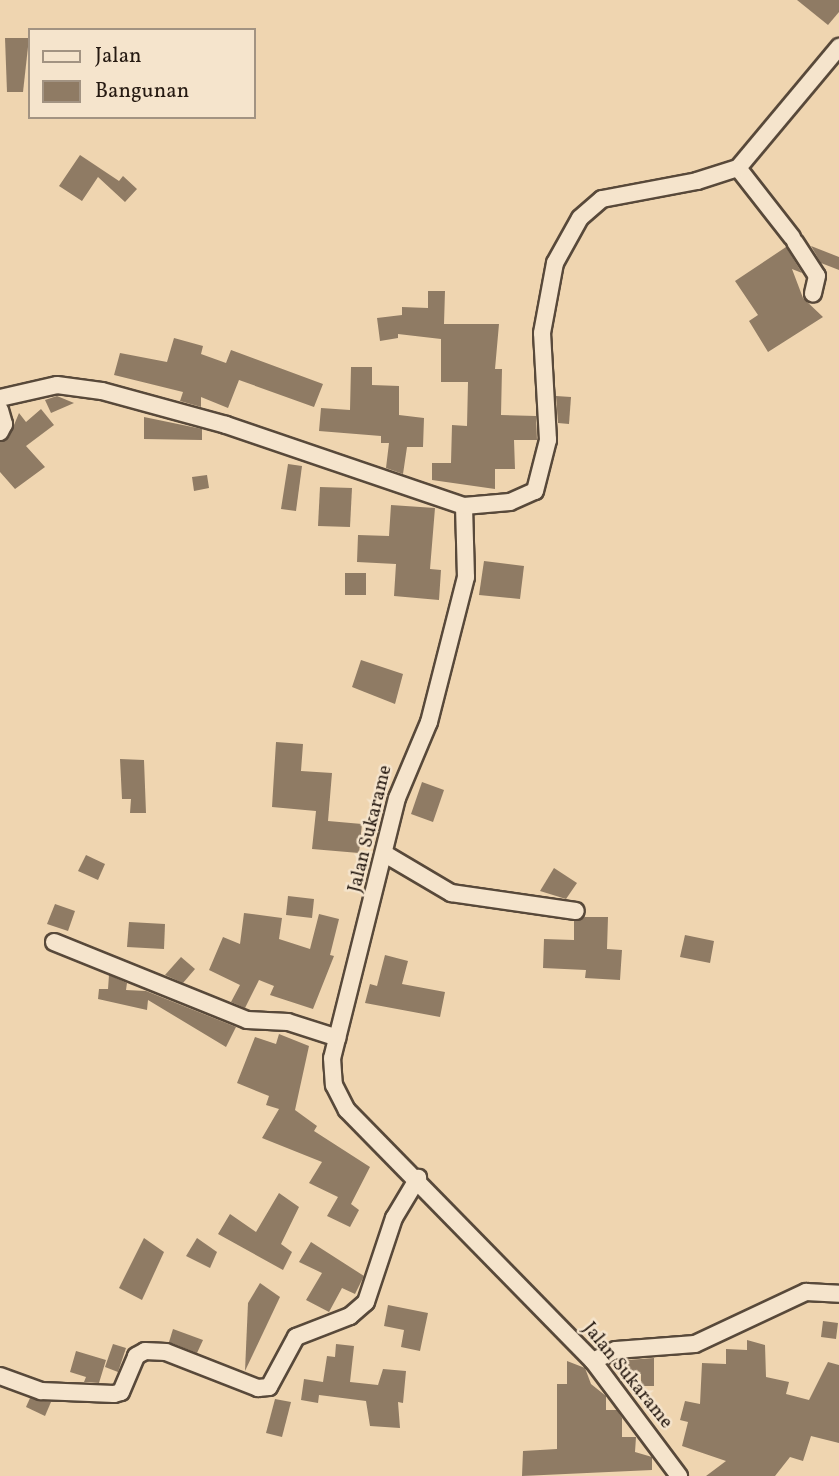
<!DOCTYPE html>
<html>
<head>
<meta charset="utf-8">
<style>
  body { margin:0 }
  #map { position:relative; width:839px; height:1476px; overflow:hidden; background:#efd5b0; font-family:Vollkorn,serif }
  div>[style] { position:absolute }
  [style*='--x'] { left:calc(var(--x)*1px); top:calc(var(--y)*1px); width:calc(var(--w)*1px); rotate:calc(var(--a)*1deg) }
  .building>* { inset:0; background:#8f7b64 }
  .roads { filter:drop-shadow(2px 0 #58493a) drop-shadow(-2px 0 #58493a) drop-shadow(0 2px #58493a) drop-shadow(0 -2px #58493a) }
  .minor>* { height:16px; margin:-8px; padding:0 8px; transform-origin:8px; border-radius:8px; background:#f5e4cc }
  span { translate:-50% -50%; white-space:nowrap; text-align:center; line-height:1.15; -webkit-text-stroke:5px #f5e4cc; paint-order:stroke }
  .street-label { font-size:19px; color:#261a12 }
  .legend { position:absolute; left:28px; top:28px; width:228px; height:91px; box-sizing:border-box; background:#f5e4cc; border:2px solid #a29382; margin:0; padding:9px 12px; list-style:none; font-size:21px; color:#261a12 }
  .legend li { display:flex; align-items:center; gap:14px; height:35px }
  .legend b { width:35px; border:2px solid #a29382 }
</style>
</head>
<body>
<div id="map">
  <div class="building">
    <div style="clip-path:polygon(797px 0,839px 0,839px 12px,828px 25px)"></div>
    <div style="clip-path:polygon(5px 38px,29px 38px,23px 92px,7px 92px)"></div>
    <div style="clip-path:polygon(80px 155px,119px 181px,123px 176px,137px 189px,125px 202px,98px 177px,82px 201px,59px 186px)"></div>
    <div style="clip-path:polygon(811px 246px,839px 257px,839px 270px,821px 263px)"></div>
    <div style="clip-path:polygon(786px 247px,802px 273px,792px 269px,803px 298px,823px 317px,768px 352px,749px 321px,758px 315px,735px 281px)"></div>
    <div style="clip-path:polygon(428px 291px,445px 291px,444px 324px,499px 324px,495px 369px,502px 369px,501px 415px,536px 416px,537px 440px,514px 440px,515px 469px,495px 469px,495px 489px,432px 480px,432px 463px,451px 463px,452px 425px,467px 426px,468px 382px,441px 382px,441px 339px,398px 334px,398px 338px,380px 341px,377px 318px,402px 315px,402px 307px,428px 308px)"></div>
    <div style="clip-path:polygon(174px 338px,203px 346px,201px 354px,226px 363px,231px 350px,323px 384px,314px 407px,239px 380px,228px 408px,201px 397px,201px 407px,180px 401px,183px 392px,114px 375px,120px 353px,167px 362px)"></div>
    <div style="clip-path:polygon(351px 367px,372px 367px,372px 385px,399px 386px,399px 415px,424px 418px,423px 447px,407px 447px,403px 474px,386px 468px,389px 443px,381px 443px,381px 436px,319px 431px,321px 408px,350px 410px)"></div>
    <div style="clip-path:polygon(57px 396px,74px 403px,51px 413px,45px 400px)"></div>
    <div style="clip-path:polygon(556px 396px,571px 397px,569px 424px,558px 423px)"></div>
    <div style="clip-path:polygon(41px 409px,54px 425px,26px 446px,45px 467px,15px 489px,0 472px,0 442px,9px 437px,19px 413px,26px 422px)"></div>
    <div style="clip-path:polygon(144px 417px,202px 429px,202px 440px,144px 439px)"></div>
    <div style="clip-path:polygon(288px 464px,302px 466px,296px 511px,281px 509px)"></div>
    <div style="clip-path:polygon(207px 475px,209px 488px,194px 491px,192px 477px)"></div>
    <div style="clip-path:polygon(320px 487px,352px 488px,350px 527px,318px 526px)"></div>
    <div style="clip-path:polygon(391px 505px,435px 508px,430px 569px,441px 570px,439px 600px,394px 596px,396px 564px,357px 562px,358px 535px,389px 536px)"></div>
    <div style="clip-path:polygon(484px 561px,524px 566px,520px 599px,479px 595px)"></div>
    <div style="clip-path:polygon(345px 573px,366px 573px,366px 595px,345px 595px)"></div>
    <div style="clip-path:polygon(361px 660px,403px 674px,395px 704px,352px 687px)"></div>
    <div style="clip-path:polygon(276px 742px,303px 744px,301px 771px,332px 773px,328px 821px,362px 824px,359px 853px,312px 849px,316px 811px,272px 807px)"></div>
    <div style="clip-path:polygon(120px 759px,144px 760px,146px 813px,130px 813px,131px 799px,122px 799px)"></div>
    <div style="clip-path:polygon(422px 782px,444px 790px,433px 822px,411px 814px)"></div>
    <div style="clip-path:polygon(86px 855px,105px 864px,98px 880px,78px 871px)"></div>
    <div style="clip-path:polygon(554px 868px,577px 883px,566px 899px,540px 891px)"></div>
    <div style="clip-path:polygon(288px 896px,314px 899px,312px 918px,286px 915px)"></div>
    <div style="clip-path:polygon(55px 904px,75px 911px,68px 931px,47px 924px)"></div>
    <div style="clip-path:polygon(244px 913px,282px 918px,279px 939px,310px 949px,319px 914px,339px 919px,330px 955px,334px 956px,313px 1009px,270px 995px,274px 986px,259px 980px,245px 1008px,231px 1002px,240px 985px,209px 970px,223px 937px,240px 944px)"></div>
    <div style="clip-path:polygon(585px 917px,608px 917px,607px 949px,622px 950px,620px 980px,585px 978px,586px 970px,543px 968px,544px 939px,574px 940px,574px 921px)"></div>
    <div style="clip-path:polygon(129px 922px,165px 924px,164px 949px,127px 947px)"></div>
    <div style="clip-path:polygon(685px 935px,714px 941px,710px 963px,680px 957px)"></div>
    <div style="clip-path:polygon(385px 955px,408px 961px,402px 984px,445px 992px,440px 1017px,365px 1003px,370px 984px,377px 986px)"></div>
    <div style="clip-path:polygon(181px 957px,195px 969px,183px 983px,165px 975px)"></div>
    <div style="clip-path:polygon(109px 975px,127px 983px,126px 990px,146px 991px,236px 1027px,226px 1047px,148px 1000px,147px 1010px,98px 999px,99px 989px,108px 989px)"></div>
    <div style="clip-path:polygon(279px 1034px,309px 1046px,295px 1110px,317px 1126px,314px 1131px,370px 1167px,351px 1204px,359px 1210px,350px 1227px,327px 1216px,338px 1197px,309px 1183px,322px 1162px,262px 1138px,279px 1109px,266px 1105px,269px 1096px,237px 1083px,255px 1037px,276px 1044px)"></div>
    <div style="clip-path:polygon(279px 1193px,299px 1207px,281px 1244px,292px 1252px,283px 1270px,218px 1234px,230px 1214px,256px 1232px)"></div>
    <div style="clip-path:polygon(144px 1238px,164px 1252px,142px 1300px,119px 1288px)"></div>
    <div style="clip-path:polygon(197px 1238px,217px 1252px,210px 1268px,186px 1256px)"></div>
    <div style="clip-path:polygon(311px 1242px,364px 1276px,355px 1294px,342px 1288px,329px 1312px,306px 1300px,322px 1273px,299px 1262px)"></div>
    <div style="clip-path:polygon(260px 1283px,280px 1297px,245px 1371px,248px 1303px)"></div>
    <div style="clip-path:polygon(388px 1305px,428px 1313px,420px 1351px,401px 1347px,404px 1330px,384px 1326px)"></div>
    <div style="clip-path:polygon(823px 1321px,838px 1323px,836px 1339px,821px 1337px)"></div>
    <div style="clip-path:polygon(173px 1329px,203px 1340px,197px 1353px,169px 1342px)"></div>
    <div style="clip-path:polygon(747px 1340px,765px 1345px,766px 1377px,789px 1382px,786px 1394px,809px 1400px,828px 1362px,839px 1365px,839px 1443px,811px 1436px,803px 1461px,790px 1457px,775px 1476px,706px 1476px,726px 1461px,682px 1446px,688px 1422px,680px 1420px,685px 1401px,700px 1404px,702px 1363px,726px 1364px,726px 1349px,747px 1350px)"></div>
    <div style="clip-path:polygon(113px 1344px,126px 1348px,118px 1372px,105px 1367px)"></div>
    <div style="clip-path:polygon(336px 1344px,354px 1346px,350px 1382px,378px 1385px,383px 1369px,406px 1371px,403px 1403px,398px 1402px,400px 1428px,370px 1426px,366px 1401px,319px 1395px,318px 1403px,301px 1400px,304px 1379px,323px 1382px,327px 1356px,335px 1357px)"></div>
    <div style="clip-path:polygon(76px 1351px,106px 1360px,99px 1383px,84px 1382px,86px 1377px,70px 1372px)"></div>
    <div style="clip-path:polygon(654px 1358px,654px 1386px,641px 1386px,641px 1374px,628px 1374px,628px 1360px)"></div>
    <div style="clip-path:polygon(567px 1361px,585px 1368px,591px 1384px,606px 1396px,606px 1410px,617px 1410px,622px 1418px,622px 1437px,636px 1437px,635px 1452px,652px 1457px,652px 1470px,522px 1476px,523px 1451px,557px 1449px,557px 1384px,567px 1384px)"></div>
    <div style="clip-path:polygon(30px 1398px,51px 1402px,45px 1416px,26px 1407px)"></div>
    <div style="clip-path:polygon(275px 1399px,291px 1402px,282px 1437px,266px 1433px)"></div>
  </div>
  <div class="roads">
    <div class="minor">
      <div style="--x:738;--y:168;--w:88;--a:52"></div>
      <div style="--x:795;--y:242;--w:40;--a:57.1"></div>
      <div style="--x:817;--y:276;--w:18;--a:103"></div>
      <div style="--x:0;--y:398;--w:58;--a:-12.8"></div>
      <div style="--x:57;--y:385;--w:45;--a:7.6"></div>
      <div style="--x:102;--y:391;--w:129;--a:15.3"></div>
      <div style="--x:226;--y:425;--w:251;--a:18.8"></div>
      <div style="--x:464;--y:506;--w:71;--a:88.4"></div>
      <div style="--x:466;--y:577;--w:150;--a:104.3"></div>
      <div style="--x:429;--y:722;--w:82;--a:112.8"></div>
      <div style="--x:397;--y:798;--w:268;--a:104"></div>
      <div style="--x:332;--y:1058;--w:27;--a:86"></div>
      <div style="--x:334;--y:1085;--w:28;--a:63"></div>
      <div style="--x:347;--y:1110;--w:351;--a:45.6"></div>
      <div style="--x:593;--y:1361;--w:144;--a:53.2"></div>
      <div style="--x:0;--y:410;--w:15;--a:74"></div>
      <div style="--x:4;--y:424;--w:9;--a:117"></div>
      <div style="--x:464;--y:506;--w:46;--a:-5"></div>
      <div style="--x:510;--y:502;--w:27;--a:-24"></div>
      <div style="--x:535;--y:491;--w:53;--a:-75.7"></div>
      <div style="--x:548;--y:440;--w:107;--a:-93.2"></div>
      <div style="--x:542;--y:333;--w:71;--a:-79.5"></div>
      <div style="--x:555;--y:263;--w:51;--a:-60.9"></div>
      <div style="--x:580;--y:218;--w:29;--a:-41"></div>
      <div style="--x:602;--y:199;--w:97;--a:-10.7"></div>
      <div style="--x:697;--y:181;--w:43;--a:-17.6"></div>
      <div style="--x:738;--y:168;--w:158;--a:-50.1"></div>
      <div style="--x:385;--y:854;--w:77;--a:30.6"></div>
      <div style="--x:451;--y:893;--w:126;--a:8.2"></div>
      <div style="--x:54;--y:942;--w:208;--a:22"></div>
      <div style="--x:247;--y:1020;--w:41;--a:2.8"></div>
      <div style="--x:288;--y:1022;--w:52;--a:17.7"></div>
      <div style="--x:593;--y:1361;--w:25;--a:-26"></div>
      <div style="--x:616;--y:1350;--w:79;--a:-4.3"></div>
      <div style="--x:695;--y:1344;--w:123;--a:-25.1"></div>
      <div style="--x:806;--y:1292;--w:33;--a:3"></div>
      <div style="--x:0;--y:1376;--w:44;--a:20.1"></div>
      <div style="--x:41;--y:1391;--w:73;--a:2.4"></div>
      <div style="--x:114;--y:1394;--w:7;--a:-16"></div>
      <div style="--x:121;--y:1392;--w:39;--a:-67"></div>
      <div style="--x:136;--y:1356;--w:10;--a:-29"></div>
      <div style="--x:145;--y:1351;--w:21;--a:3"></div>
      <div style="--x:166;--y:1352;--w:99;--a:21.4"></div>
      <div style="--x:258;--y:1388;--w:11;--a:-5"></div>
      <div style="--x:269;--y:1387;--w:57;--a:-61.6"></div>
      <div style="--x:296;--y:1337;--w:58;--a:-21.3"></div>
      <div style="--x:350;--y:1316;--w:21;--a:-41"></div>
      <div style="--x:366;--y:1302;--w:89;--a:-71.6"></div>
      <div style="--x:394;--y:1218;--w:47;--a:-59"></div>
    </div>
  </div>
  <div class="street-label">
    <span style="left:371px;top:829px;rotate:-76deg">Jalan Sukarame</span>
    <span style="left:627px;top:1376px;rotate:51deg">Jalan Sukarame</span>
  </div>
  <ul class="legend">
  <li><b style="height:9px;background:#f5e4cc"></b>Jalan</li>
  <li><b style="height:19px;background:#8f7b64"></b>Bangunan</li>
  </ul>
</div>
</body>
</html>
